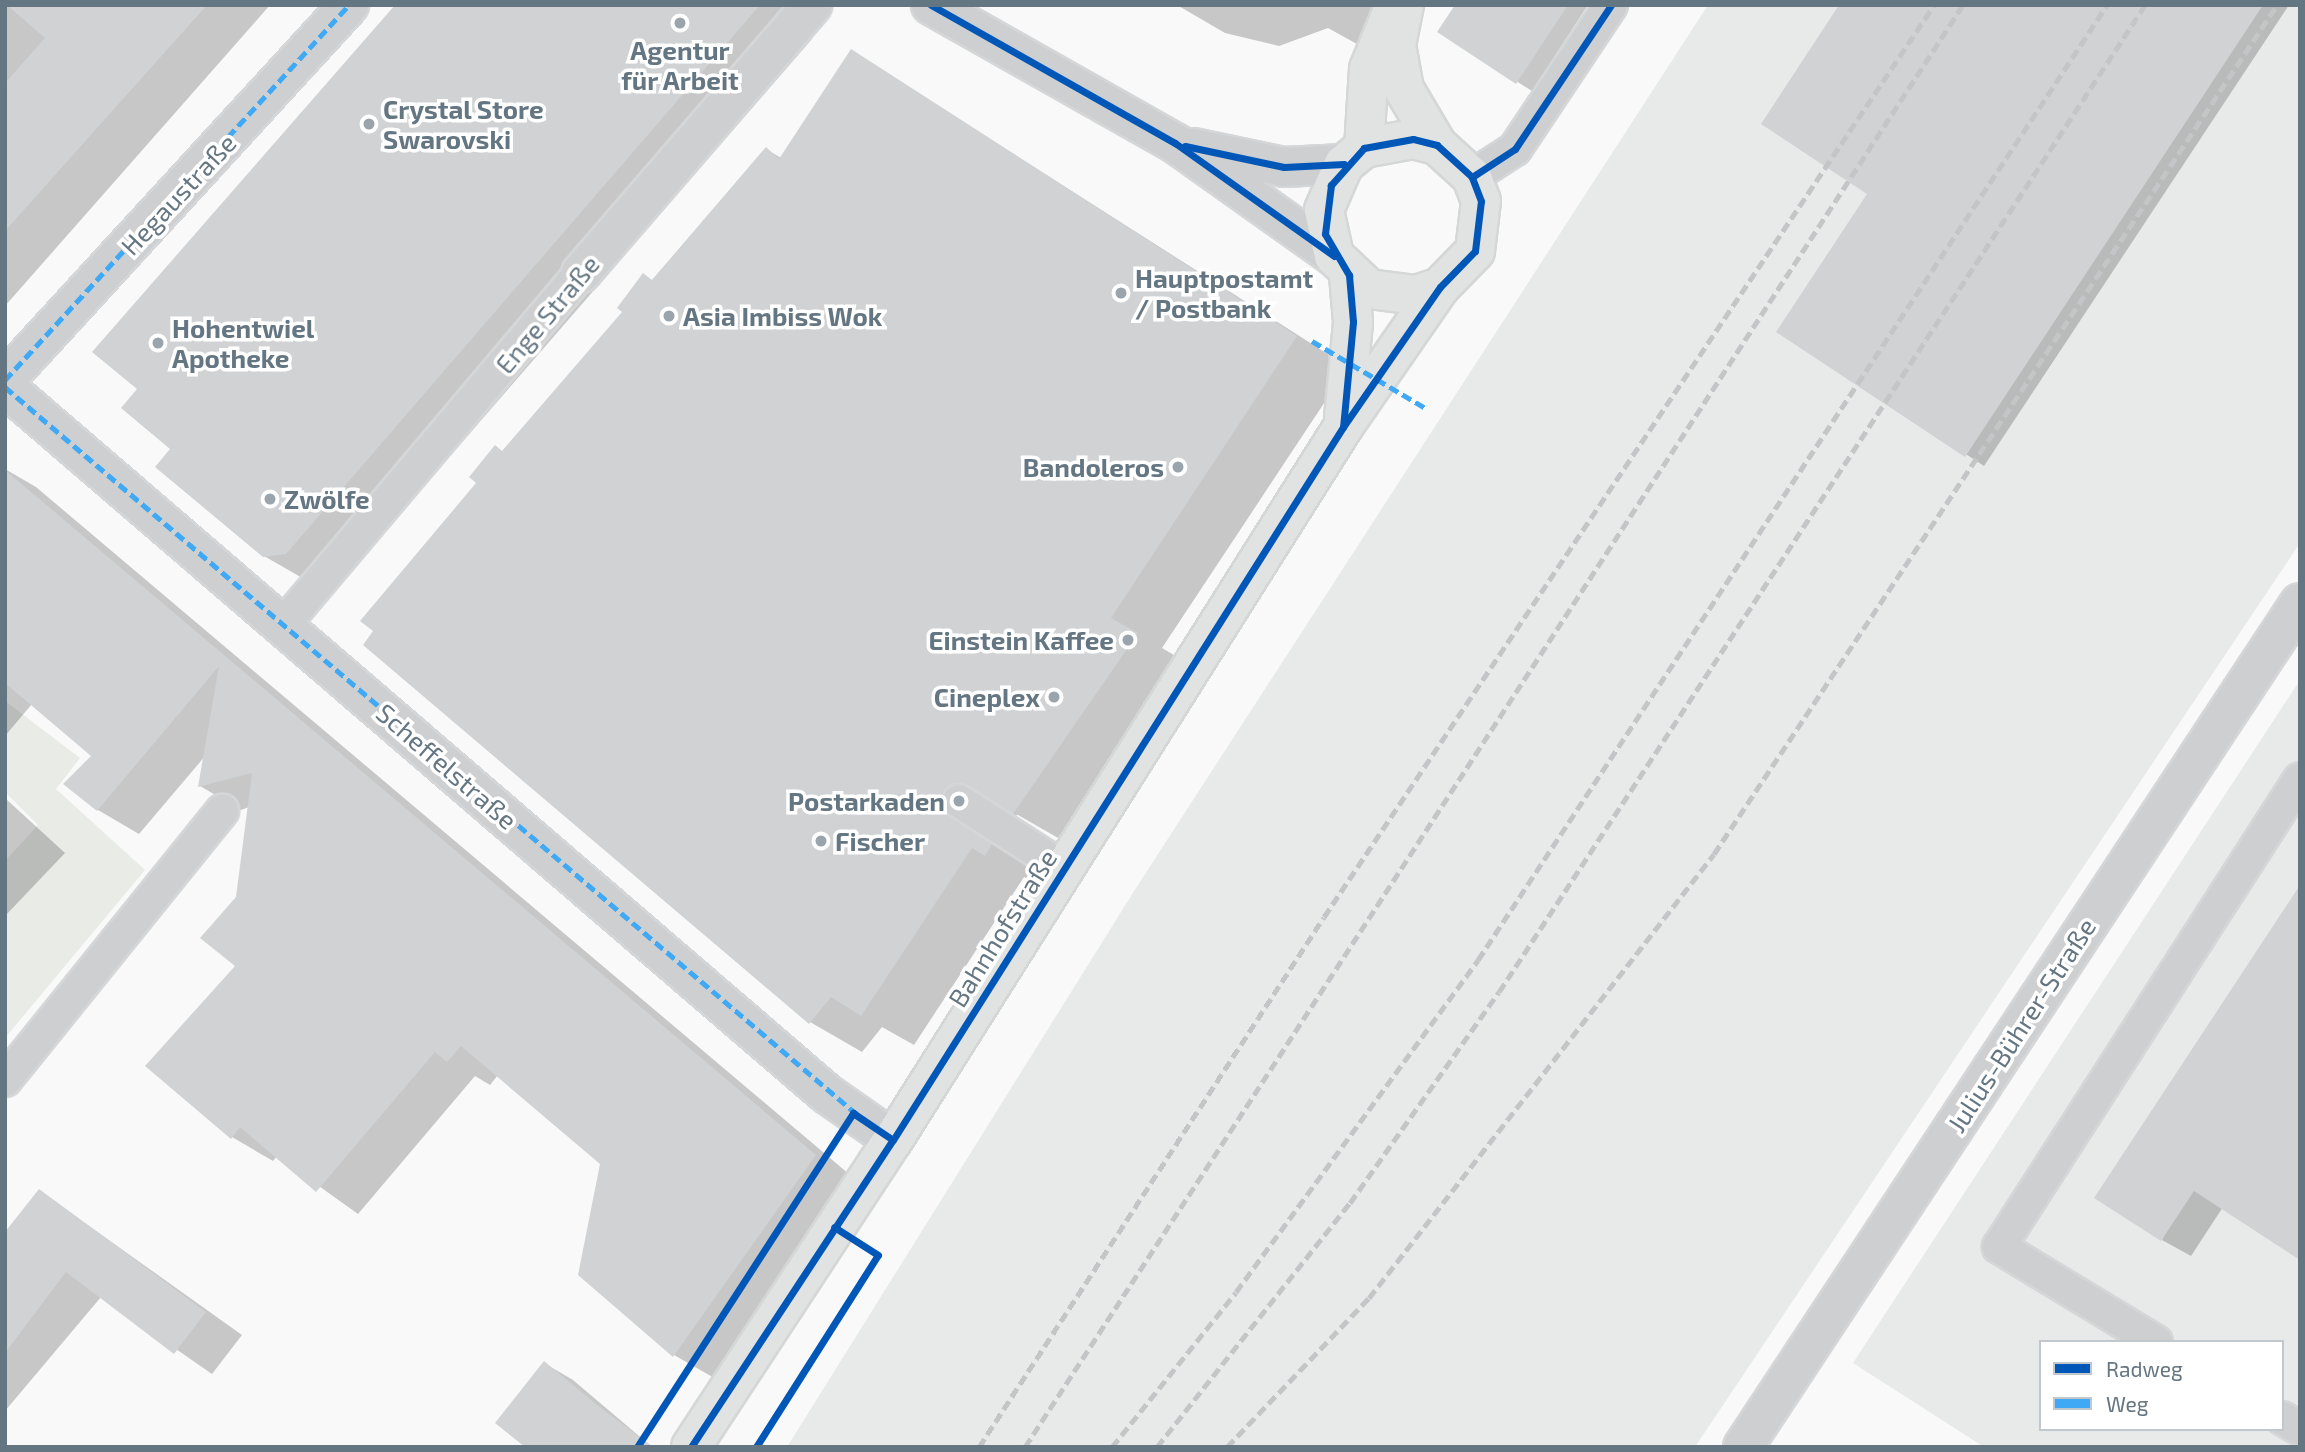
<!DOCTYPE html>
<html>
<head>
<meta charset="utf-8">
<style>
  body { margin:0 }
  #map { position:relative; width:2305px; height:1452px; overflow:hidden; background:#f9f9f9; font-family:"Exo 2",sans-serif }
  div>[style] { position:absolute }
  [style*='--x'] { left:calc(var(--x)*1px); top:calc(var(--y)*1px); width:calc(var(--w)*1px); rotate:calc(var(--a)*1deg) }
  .built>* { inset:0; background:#e8e9e9 }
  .green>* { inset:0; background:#e8ebe6 }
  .shadow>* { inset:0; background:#0003 }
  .building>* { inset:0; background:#d0d2d3 }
  .roads { filter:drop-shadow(2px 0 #d5d6d7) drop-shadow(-2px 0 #d5d6d7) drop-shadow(0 2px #d5d6d7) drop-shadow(0 -2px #d5d6d7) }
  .lane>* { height:32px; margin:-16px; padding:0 16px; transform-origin:16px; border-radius:16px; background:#cecfd0 }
  .street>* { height:38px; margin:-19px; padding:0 19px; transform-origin:19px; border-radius:19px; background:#cecfd0 }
  .secondary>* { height:38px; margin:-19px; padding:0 19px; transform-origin:19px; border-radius:19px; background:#e1e2e2 }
  .rail>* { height:5px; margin-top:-2.5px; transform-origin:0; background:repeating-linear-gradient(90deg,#c3c5c6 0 10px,transparent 0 15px) }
  .quiet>* { height:5px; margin-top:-2.5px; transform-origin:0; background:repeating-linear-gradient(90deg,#3fa9f5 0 10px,transparent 0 15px) }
  .cycleway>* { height:7px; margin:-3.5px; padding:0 3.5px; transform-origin:3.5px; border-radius:3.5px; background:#0057b8 }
  .dots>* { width:19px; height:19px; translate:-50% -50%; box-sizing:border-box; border:4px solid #fff; border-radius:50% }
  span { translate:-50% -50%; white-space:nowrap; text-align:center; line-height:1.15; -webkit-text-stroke:7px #fff; paint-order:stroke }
  .poi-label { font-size:26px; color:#657683; font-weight:700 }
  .left { translate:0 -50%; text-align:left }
  .right { translate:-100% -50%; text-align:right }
  .street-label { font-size:26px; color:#657683 }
  .frame { position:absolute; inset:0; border:7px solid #657683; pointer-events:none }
  .legend { position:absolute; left:2039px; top:1340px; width:245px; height:91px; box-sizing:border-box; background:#fff; border:2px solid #c1c8cd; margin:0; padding:9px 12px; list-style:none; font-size:21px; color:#657683 }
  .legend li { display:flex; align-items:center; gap:14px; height:35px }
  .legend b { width:35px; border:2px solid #c1c8cd }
</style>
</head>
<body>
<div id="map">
  <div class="built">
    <div style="clip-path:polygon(1708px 5px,2300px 5px,2300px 543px,1695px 1447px,787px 1447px,1136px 888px)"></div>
    <div style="clip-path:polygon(evenodd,2300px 680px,2300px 1447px,1984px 1447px,1853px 1363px,2300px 680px,2041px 1342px,2282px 1342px,2282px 1429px,2041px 1429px,2041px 1342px)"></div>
  </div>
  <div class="green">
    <div style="clip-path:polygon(5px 701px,80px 758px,56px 789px,145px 870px,5px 1038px,5px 861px,38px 825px,5px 792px)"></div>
  </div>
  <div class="shadow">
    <div style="clip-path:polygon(5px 5px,270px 5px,5px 306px)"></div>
    <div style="clip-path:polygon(404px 5px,790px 5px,812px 39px,339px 584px,318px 587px,264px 556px,172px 449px,139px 389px)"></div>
    <div style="clip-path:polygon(1177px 5px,1392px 5px,1364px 48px,1328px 28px,1279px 46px,1225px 33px)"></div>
    <div style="clip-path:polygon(1457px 5px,1588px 5px,1532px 91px,1439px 32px)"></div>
    <div style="clip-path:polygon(1842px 5px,2289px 5px,1984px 466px,1778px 331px,1870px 193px)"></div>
    <div style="clip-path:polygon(852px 51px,1348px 367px,1162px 648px,1189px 664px,1065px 842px,1018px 815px,996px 820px,994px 842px,1043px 875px,1037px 884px,1024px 877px,914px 1045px,882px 1027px,862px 1052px,810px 1022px,503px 452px,766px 149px,781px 158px)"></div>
    <div style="clip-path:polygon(5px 469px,36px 487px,856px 1180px,716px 1379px,674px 1355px,580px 1275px,602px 1163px,498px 1075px,490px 1085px,475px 1076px,358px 1214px,277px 1156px,273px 1161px,232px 1137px,238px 898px,249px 807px,241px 810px,200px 786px,206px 755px,139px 834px,98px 810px,93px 756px,32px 704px,5px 736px)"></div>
    <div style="clip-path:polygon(5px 798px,65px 853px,5px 916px)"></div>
    <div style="clip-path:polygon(2300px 888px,2223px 1207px,2191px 1256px,2162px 1240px)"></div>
    <div style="clip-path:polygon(40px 1191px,242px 1335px,212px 1374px,101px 1297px,5px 1411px,5px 1235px)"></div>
    <div style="clip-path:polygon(544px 1363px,573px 1380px,652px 1447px,527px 1447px)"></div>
  </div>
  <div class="building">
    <div style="clip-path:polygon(7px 5px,207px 5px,5px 231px,5px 83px,45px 38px)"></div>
    <div style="clip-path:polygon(395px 5px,760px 5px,286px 554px,263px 557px,155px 467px,170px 449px,121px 408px,137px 389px,92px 352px)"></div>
    <div style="clip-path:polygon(1455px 5px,1568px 5px,1516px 84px,1437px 32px)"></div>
    <div style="clip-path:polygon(1839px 5px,2263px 5px,1965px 457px,1776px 332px,1867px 194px,1761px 124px)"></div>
    <div style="clip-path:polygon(851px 49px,1297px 336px,1111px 618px,1138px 633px,1013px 814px,961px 783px,943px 792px,949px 816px,992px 844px,985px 856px,972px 848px,861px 1016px,831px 997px,809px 1024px,363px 645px,373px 631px,360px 621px,476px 483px,469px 477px,495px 445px,502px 451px,622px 312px,617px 308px,643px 273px,652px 280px,766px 147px,779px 159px)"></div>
    <div style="clip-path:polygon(5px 470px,816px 1155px,673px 1357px,578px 1275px,600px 1164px,461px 1046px,447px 1062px,435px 1052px,316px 1192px,240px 1127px,231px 1139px,145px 1066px,235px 966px,200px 938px,236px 897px,252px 773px,198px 787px,219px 666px,97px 811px,63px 784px,91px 756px,5px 683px)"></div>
    <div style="clip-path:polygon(2300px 885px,2300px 1260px,2194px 1191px,2161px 1241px,2094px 1198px)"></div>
    <div style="clip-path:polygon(39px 1189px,206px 1312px,174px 1354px,66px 1272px,5px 1353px,5px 1232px)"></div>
    <div style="clip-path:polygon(544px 1361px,597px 1405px,653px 1447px,525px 1447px,495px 1423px)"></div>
  </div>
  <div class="roads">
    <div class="lane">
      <div style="--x:1472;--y:177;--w:51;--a:-33.1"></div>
      <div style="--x:1515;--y:149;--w:173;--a:-56.3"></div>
      <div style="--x:284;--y:624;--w:460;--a:-49.8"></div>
      <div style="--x:959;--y:801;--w:126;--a:32.7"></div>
      <div style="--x:5;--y:1080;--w:346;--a:-51.1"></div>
      <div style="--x:2156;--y:1342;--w:184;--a:-148.8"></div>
      <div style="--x:1999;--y:1247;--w:556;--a:-57.25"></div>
      <div style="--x:2282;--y:1418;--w:21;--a:31"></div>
    </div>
    <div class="street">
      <div style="--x:931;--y:5;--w:280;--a:29.5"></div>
      <div style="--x:1175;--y:143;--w:195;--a:35.4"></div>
      <div style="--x:1194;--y:148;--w:92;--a:11.9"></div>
      <div style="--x:1284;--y:167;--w:60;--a:-2.9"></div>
      <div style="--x:581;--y:273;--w:354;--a:-49.2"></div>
      <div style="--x:5;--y:380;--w:509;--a:-47.47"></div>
      <div style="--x:5;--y:387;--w:1084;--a:40.7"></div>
      <div style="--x:827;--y:1094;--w:80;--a:34.9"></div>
      <div style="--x:1743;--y:1447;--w:1011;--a:-56.58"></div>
    </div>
    <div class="secondary">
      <div style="--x:1437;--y:145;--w:25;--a:-166"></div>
      <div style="--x:1413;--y:139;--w:50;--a:169.6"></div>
      <div style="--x:1364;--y:148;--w:26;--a:141"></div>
      <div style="--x:1344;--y:164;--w:50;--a:113.5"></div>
      <div style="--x:1324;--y:210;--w:47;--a:77.7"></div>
      <div style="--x:1334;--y:256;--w:48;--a:43.3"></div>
      <div style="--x:1369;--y:289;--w:47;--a:7.3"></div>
      <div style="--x:1416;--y:295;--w:25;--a:-18"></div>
      <div style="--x:1364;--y:148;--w:79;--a:-86.4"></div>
      <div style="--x:1369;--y:69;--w:61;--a:-67.7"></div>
      <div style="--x:1344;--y:418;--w:96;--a:-84.6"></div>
      <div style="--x:1353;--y:322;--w:47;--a:-94.9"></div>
      <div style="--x:691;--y:1447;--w:367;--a:-56.7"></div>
      <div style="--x:893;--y:1140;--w:843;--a:-57.74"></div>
      <div style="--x:1343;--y:427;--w:170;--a:-55.3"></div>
      <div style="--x:1440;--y:287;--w:50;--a:-45.8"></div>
      <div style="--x:1475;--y:251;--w:50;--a:-83.2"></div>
      <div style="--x:1481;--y:201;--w:26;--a:-111"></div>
      <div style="--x:1472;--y:177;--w:47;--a:-137.6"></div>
      <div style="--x:1437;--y:145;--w:65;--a:-120.5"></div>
      <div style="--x:1404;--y:89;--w:45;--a:-100.3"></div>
      <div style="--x:1396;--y:45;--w:41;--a:-78.7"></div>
    </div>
  </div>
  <div class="rail">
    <div style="--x:979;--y:1447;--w:632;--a:-56.94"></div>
    <div style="--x:1324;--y:917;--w:1097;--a:-56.22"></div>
    <div style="--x:1025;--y:1447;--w:1720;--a:-56.96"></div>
    <div style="--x:1112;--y:1447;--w:198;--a:-51.3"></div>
    <div style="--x:1236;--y:1292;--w:411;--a:-53.9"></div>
    <div style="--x:1478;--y:960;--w:1144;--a:-56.63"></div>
    <div style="--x:1157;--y:1447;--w:311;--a:-51.7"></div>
    <div style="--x:1350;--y:1203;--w:258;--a:-54.8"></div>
    <div style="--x:1499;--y:992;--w:1180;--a:-56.79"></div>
    <div style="--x:1227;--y:1447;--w:206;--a:-46.4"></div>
    <div style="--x:1369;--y:1298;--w:562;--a:-52.15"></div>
    <div style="--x:1714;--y:854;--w:1019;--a:-56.45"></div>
  </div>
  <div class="quiet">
    <div style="--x:1312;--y:341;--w:134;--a:30.6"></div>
    <div style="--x:5;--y:380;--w:509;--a:-47.47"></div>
    <div style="--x:5;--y:387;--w:1123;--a:40.49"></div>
  </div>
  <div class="cycleway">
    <div style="--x:931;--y:5;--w:280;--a:29.5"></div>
    <div style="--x:1175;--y:143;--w:195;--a:35.4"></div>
    <div style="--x:1185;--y:146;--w:101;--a:12"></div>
    <div style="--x:1284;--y:167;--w:60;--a:-2.9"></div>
    <div style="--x:1472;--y:177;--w:51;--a:-33.1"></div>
    <div style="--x:1515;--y:149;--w:173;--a:-56.3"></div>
    <div style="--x:637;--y:1447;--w:398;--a:-57.1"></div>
    <div style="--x:853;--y:1113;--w:48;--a:34"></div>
    <div style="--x:691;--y:1447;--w:367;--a:-56.7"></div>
    <div style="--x:893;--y:1140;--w:843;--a:-57.74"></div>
    <div style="--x:1343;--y:427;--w:170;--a:-55.3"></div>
    <div style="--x:1440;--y:287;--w:50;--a:-45.8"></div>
    <div style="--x:1475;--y:251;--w:50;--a:-83.2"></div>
    <div style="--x:1481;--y:201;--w:26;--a:-111"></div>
    <div style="--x:1472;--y:177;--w:47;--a:-137.6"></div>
    <div style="--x:1437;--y:145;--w:25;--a:-166"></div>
    <div style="--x:1413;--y:139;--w:50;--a:169.6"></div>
    <div style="--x:1364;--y:148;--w:50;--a:131.7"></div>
    <div style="--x:1331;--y:185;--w:49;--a:97"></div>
    <div style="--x:1325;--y:234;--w:48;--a:59.7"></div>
    <div style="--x:1349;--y:275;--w:47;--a:85.1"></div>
    <div style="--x:1353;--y:322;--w:105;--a:95.4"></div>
    <div style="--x:756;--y:1447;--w:227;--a:-57.6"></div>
    <div style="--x:878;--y:1255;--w:52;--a:-147.5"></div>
  </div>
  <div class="dots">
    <div style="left:680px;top:23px;background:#99a4ac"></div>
    <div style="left:369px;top:124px;background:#99a4ac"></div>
    <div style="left:1121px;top:293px;background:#99a4ac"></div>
    <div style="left:669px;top:316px;background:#99a4ac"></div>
    <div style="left:158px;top:343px;background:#99a4ac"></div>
    <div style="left:1178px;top:467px;background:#99a4ac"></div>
    <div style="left:270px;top:499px;background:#99a4ac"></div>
    <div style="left:1128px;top:640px;background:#99a4ac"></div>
    <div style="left:1054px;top:697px;background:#99a4ac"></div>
    <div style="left:959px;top:801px;background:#99a4ac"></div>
    <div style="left:821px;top:841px;background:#99a4ac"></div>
  </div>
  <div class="poi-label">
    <span style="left:680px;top:65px">Agentur<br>für Arbeit</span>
    <span class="left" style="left:383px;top:124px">Crystal Store<br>Swarovski</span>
    <span class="left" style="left:1135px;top:293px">Hauptpostamt<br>/ Postbank</span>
    <span class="left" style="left:683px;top:316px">Asia Imbiss Wok</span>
    <span class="left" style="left:172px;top:343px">Hohentwiel<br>Apotheke</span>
    <span class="right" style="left:1164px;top:467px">Bandoleros</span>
    <span class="left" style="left:284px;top:499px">Zwölfe</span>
    <span class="right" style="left:1114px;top:640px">Einstein Kaffee</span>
    <span class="right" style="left:1040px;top:697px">Cineplex</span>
    <span class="right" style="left:945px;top:801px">Postarkaden</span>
    <span class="left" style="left:835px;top:841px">Fischer</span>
  </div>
  <div class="street-label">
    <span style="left:178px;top:194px;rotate:-47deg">Hegaustraße</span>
    <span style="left:547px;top:314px;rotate:-50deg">Enge Straße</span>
    <span style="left:447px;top:766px;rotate:41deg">Scheffelstraße</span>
    <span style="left:1002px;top:928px;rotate:-58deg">Bahnhofstraße</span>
    <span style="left:2021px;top:1025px;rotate:-57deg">Julius-Bührer-Straße</span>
  </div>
  <div class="frame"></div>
  <ul class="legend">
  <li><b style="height:9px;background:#0057b8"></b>Radweg</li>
  <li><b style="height:9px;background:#3fa9f5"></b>Weg</li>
  </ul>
</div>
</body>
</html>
